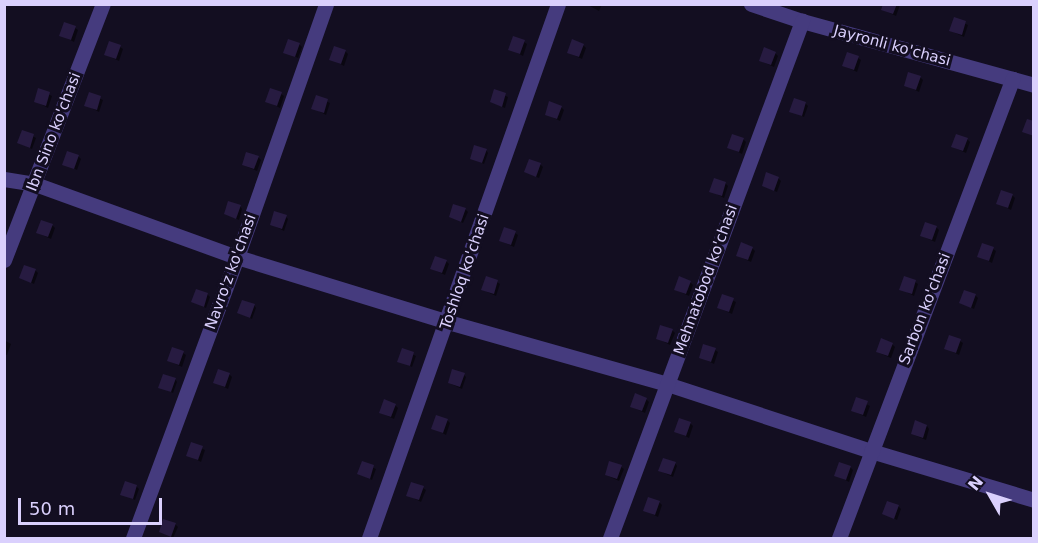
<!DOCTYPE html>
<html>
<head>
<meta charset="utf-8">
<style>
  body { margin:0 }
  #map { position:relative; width:1038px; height:543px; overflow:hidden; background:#130e21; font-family:"DejaVu Sans",sans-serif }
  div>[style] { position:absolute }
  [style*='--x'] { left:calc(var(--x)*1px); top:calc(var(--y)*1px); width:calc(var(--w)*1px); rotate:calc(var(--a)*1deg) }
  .shadow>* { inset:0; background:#0007 }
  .building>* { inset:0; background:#271b41 }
  .minor>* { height:15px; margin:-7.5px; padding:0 7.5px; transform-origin:7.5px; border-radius:7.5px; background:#453b7e }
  span { translate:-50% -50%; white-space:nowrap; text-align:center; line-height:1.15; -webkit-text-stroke:6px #130e21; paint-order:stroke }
  .street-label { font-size:15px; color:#dad0fd }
  .frame { position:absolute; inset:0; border:6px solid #dad0fd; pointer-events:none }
  .north { position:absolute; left:960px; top:465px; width:60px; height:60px; -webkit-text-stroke:4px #130e21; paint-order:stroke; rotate:309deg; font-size:16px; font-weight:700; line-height:24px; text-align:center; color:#dad0fd }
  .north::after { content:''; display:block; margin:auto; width:21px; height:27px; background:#dad0fd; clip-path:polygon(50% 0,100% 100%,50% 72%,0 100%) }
  .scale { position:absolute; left:18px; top:498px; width:144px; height:27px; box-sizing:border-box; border:3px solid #dad0fd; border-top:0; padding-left:8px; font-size:18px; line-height:21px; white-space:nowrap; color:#dad0fd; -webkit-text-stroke:4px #130e21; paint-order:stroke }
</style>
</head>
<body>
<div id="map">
  <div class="shadow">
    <div style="clip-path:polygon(586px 4px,602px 4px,599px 11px)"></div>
    <div style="clip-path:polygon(885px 4px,900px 5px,896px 16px,883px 10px)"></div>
    <div style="clip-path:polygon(955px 19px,968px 25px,964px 37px,951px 31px)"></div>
    <div style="clip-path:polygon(75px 28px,78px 30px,74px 42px,61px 35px)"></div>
    <div style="clip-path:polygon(524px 42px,527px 44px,523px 56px,510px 49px)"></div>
    <div style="clip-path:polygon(299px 44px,302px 47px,298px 58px,285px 52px)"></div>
    <div style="clip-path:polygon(583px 45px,586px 48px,582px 59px,569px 53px)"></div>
    <div style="clip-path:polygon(120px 47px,123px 49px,119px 61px,106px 55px)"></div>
    <div style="clip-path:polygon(345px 51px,348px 54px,344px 66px,331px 59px)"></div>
    <div style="clip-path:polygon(775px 53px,778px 56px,774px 67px,761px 61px)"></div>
    <div style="clip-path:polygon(858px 58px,861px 60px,857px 72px,844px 66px)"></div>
    <div style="clip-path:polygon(920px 77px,923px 80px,919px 92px,905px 85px)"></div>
    <div style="clip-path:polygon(39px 90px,52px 96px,48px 108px,35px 101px)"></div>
    <div style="clip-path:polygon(495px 91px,508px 97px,505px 108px,491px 102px)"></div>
    <div style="clip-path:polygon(90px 94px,103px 100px,99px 112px,86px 105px)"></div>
    <div style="clip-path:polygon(281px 94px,284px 96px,280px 108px,267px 101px)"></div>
    <div style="clip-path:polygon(317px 97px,330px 103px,326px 115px,313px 108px)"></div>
    <div style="clip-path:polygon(805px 103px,808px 106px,804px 117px,791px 111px)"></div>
    <div style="clip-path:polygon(561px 107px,564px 110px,560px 121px,546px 114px)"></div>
    <div style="clip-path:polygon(23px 131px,36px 138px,32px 149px,19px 143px)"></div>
    <div style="clip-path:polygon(743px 139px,746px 142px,742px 154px,729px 147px)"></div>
    <div style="clip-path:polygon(967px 139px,970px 142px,966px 153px,953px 147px)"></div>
    <div style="clip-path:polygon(486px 150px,488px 153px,484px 164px,471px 158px)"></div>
    <div style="clip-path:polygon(78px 156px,81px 159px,77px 170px,64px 164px)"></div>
    <div style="clip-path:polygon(258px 157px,261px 160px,257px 171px,243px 165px)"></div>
    <div style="clip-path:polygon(540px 164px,543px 167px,539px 178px,525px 172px)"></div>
    <div style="clip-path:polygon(778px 178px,781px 181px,777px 192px,763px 186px)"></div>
    <div style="clip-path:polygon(725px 183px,728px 186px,724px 198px,711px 191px)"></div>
    <div style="clip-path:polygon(1012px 195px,1015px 198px,1011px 210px,998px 203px)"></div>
    <div style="clip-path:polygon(240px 206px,242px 209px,239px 220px,225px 214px)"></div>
    <div style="clip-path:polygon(465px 209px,468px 212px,463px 223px,450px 217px)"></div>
    <div style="clip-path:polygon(286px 217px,288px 219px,284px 231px,271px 224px)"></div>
    <div style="clip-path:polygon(52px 225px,55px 228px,51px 239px,38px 233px)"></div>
    <div style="clip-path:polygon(936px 227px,939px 230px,935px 242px,922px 236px)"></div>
    <div style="clip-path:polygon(515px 233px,518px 235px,514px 247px,501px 241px)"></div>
    <div style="clip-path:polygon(752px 248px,755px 251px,751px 262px,738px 256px)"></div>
    <div style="clip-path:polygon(993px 249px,996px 251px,992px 263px,979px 256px)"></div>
    <div style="clip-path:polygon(446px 261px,449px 264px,445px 275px,432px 269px)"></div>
    <div style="clip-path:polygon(35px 270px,38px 273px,34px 284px,21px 278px)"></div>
    <div style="clip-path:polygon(497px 282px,500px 284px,496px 296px,483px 290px)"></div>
    <div style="clip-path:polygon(690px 282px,693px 285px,689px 296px,676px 290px)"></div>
    <div style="clip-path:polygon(915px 282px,918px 284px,914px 296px,901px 289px)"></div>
    <div style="clip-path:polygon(207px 294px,210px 297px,206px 308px,193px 302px)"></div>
    <div style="clip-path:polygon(975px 295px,978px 298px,974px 309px,961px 303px)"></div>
    <div style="clip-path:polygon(723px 296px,736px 302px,732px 314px,719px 308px)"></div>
    <div style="clip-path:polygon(254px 305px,256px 308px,252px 319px,239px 313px)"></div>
    <div style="clip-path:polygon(672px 330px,675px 333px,670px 345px,657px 338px)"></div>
    <div style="clip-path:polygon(4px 340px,11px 344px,7px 355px,4px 354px)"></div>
    <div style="clip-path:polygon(960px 341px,963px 343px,959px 355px,945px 348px)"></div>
    <div style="clip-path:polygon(892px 344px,895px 347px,891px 358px,877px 352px)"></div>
    <div style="clip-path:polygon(403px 350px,416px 356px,412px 367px,399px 361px)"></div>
    <div style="clip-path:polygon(715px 350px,718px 352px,714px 364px,700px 357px)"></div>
    <div style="clip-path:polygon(183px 353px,186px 355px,182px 367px,169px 361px)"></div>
    <div style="clip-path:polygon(229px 374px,232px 377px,228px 389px,214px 382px)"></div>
    <div style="clip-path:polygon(464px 375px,466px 377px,462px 389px,449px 383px)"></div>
    <div style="clip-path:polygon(175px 379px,177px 382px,173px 393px,160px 387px)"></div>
    <div style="clip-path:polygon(646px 399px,649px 402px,645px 413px,632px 407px)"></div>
    <div style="clip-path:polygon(857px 399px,870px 406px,866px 417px,853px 411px)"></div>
    <div style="clip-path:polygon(395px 405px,398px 408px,394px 419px,381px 413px)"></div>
    <div style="clip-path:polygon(447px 420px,450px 423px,446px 435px,433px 428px)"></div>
    <div style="clip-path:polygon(690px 423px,693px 426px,689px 438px,676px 431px)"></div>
    <div style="clip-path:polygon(927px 426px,929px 429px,926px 440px,912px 434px)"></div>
    <div style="clip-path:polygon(192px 444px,205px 450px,201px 462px,188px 455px)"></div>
    <div style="clip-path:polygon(363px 463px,376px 469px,372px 480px,359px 474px)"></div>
    <div style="clip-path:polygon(675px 463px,677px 466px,673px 477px,660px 471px)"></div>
    <div style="clip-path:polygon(621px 467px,624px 469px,619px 481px,606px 475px)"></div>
    <div style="clip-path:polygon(850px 467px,853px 470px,849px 482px,836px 475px)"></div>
    <div style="clip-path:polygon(136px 486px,139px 489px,135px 500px,122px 494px)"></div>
    <div style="clip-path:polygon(423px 488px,426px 490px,421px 502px,408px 495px)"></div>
    <div style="clip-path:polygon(659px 502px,662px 505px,658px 517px,644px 510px)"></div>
    <div style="clip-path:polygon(898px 506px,901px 509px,897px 520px,884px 514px)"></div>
    <div style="clip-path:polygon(175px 524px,178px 527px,173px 538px,160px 532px)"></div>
  </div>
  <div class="building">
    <div style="clip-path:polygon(883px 4px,897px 4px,893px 14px,881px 10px)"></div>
    <div style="clip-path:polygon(954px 17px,966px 21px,962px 35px,949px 31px)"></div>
    <div style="clip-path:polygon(64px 22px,76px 26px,71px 40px,59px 36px)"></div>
    <div style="clip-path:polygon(513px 36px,525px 40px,520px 54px,508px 50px)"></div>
    <div style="clip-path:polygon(288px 39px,300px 43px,295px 57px,283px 53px)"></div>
    <div style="clip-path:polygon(572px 39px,584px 44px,579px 57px,567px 53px)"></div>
    <div style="clip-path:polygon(109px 41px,121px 45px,116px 59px,104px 55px)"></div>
    <div style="clip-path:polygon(334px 46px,346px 50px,341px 64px,329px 60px)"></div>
    <div style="clip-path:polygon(764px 47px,776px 52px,771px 65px,759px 61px)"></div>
    <div style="clip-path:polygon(847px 52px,859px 56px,854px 70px,842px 66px)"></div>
    <div style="clip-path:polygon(908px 72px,921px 76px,916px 90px,904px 86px)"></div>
    <div style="clip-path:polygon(38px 88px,50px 92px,46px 106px,34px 102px)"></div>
    <div style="clip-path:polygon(270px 88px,282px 92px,277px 106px,265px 102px)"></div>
    <div style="clip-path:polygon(494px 89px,506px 93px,502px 107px,490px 102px)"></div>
    <div style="clip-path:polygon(89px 92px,101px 96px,97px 110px,84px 106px)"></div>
    <div style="clip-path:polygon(316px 95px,328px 99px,324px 113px,311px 109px)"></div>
    <div style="clip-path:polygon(794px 98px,806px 102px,802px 116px,789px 112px)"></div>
    <div style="clip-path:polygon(549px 101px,562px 106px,557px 119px,545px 115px)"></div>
    <div style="clip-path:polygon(1027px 119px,1034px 121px,1034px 136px,1022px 132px)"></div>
    <div style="clip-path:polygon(22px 130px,34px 134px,30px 148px,17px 143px)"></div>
    <div style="clip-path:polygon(732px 134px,744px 138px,739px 152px,727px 148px)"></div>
    <div style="clip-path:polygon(956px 134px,968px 138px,963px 151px,951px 147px)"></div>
    <div style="clip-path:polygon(474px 145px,487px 149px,482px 163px,470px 159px)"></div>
    <div style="clip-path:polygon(67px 151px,79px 155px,74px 169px,62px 165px)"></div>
    <div style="clip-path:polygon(246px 152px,259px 156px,254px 169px,242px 165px)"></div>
    <div style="clip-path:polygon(529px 159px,541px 163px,536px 177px,524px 172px)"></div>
    <div style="clip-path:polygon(766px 172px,779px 177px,774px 191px,762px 186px)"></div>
    <div style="clip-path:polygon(714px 178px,726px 182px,722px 196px,709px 192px)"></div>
    <div style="clip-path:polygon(1001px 190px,1013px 194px,1008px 208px,996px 204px)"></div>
    <div style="clip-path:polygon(228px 201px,241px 205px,236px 219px,224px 214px)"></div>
    <div style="clip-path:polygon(453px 204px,466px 208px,461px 222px,449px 217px)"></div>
    <div style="clip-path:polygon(274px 211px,287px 215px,282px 229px,270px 225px)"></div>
    <div style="clip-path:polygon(41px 220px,53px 224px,48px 237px,36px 233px)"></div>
    <div style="clip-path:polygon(925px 222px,937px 226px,932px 240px,920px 236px)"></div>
    <div style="clip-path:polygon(504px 227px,516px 231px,511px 245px,499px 241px)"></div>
    <div style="clip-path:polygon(741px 242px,753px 247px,748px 260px,736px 256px)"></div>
    <div style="clip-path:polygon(982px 243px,994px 247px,989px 261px,977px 257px)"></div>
    <div style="clip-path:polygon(435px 256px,447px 260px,442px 273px,430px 269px)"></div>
    <div style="clip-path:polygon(24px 265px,36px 269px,31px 283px,19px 278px)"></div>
    <div style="clip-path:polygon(486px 276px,498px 280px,494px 294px,481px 290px)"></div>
    <div style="clip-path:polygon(679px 276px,691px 281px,686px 294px,674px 290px)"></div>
    <div style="clip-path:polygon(904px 276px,916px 280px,912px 294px,899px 290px)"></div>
    <div style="clip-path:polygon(196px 289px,208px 293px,204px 307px,191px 302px)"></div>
    <div style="clip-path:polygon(964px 290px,976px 294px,971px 308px,959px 303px)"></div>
    <div style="clip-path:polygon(722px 294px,734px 298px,729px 312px,717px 308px)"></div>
    <div style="clip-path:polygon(242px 300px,255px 304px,250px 318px,237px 313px)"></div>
    <div style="clip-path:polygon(660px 325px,673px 329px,668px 343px,656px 339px)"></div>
    <div style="clip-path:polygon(949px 335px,961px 339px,956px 353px,944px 349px)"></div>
    <div style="clip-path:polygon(881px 338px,893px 343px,888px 356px,876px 352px)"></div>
    <div style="clip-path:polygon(703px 344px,716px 348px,711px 362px,699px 358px)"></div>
    <div style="clip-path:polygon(172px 347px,184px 351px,179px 365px,167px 361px)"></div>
    <div style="clip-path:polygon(402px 348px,414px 352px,410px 366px,397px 362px)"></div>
    <div style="clip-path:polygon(218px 369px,230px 373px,225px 387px,213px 383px)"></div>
    <div style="clip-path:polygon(452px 369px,465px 373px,460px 387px,448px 383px)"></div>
    <div style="clip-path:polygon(163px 374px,176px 378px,171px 392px,158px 388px)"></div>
    <div style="clip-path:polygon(635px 393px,647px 398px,642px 411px,630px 407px)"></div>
    <div style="clip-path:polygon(856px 397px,868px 401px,863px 415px,851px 411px)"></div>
    <div style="clip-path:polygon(384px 399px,396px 404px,391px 417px,379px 413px)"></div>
    <div style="clip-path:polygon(436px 415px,448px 419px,443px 433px,431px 429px)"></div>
    <div style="clip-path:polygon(679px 418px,691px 422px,686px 436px,674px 432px)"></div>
    <div style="clip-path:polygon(915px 420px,927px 425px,923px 438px,911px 434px)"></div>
    <div style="clip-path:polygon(191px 442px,203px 446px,198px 460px,186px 456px)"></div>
    <div style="clip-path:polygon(663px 458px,676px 462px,671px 475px,658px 471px)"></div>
    <div style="clip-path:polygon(362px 461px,374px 465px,370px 479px,357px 474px)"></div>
    <div style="clip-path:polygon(609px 461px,622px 465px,617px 479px,605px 475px)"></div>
    <div style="clip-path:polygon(839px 462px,851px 466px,846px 480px,834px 476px)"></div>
    <div style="clip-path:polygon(125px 481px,137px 485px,133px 499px,120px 495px)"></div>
    <div style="clip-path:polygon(411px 482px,424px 486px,419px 500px,406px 496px)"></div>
    <div style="clip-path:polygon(648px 497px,660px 501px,655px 515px,643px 511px)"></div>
    <div style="clip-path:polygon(887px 501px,899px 505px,894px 519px,882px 514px)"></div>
    <div style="clip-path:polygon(163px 519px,176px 523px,171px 537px,159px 532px)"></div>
  </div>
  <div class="minor">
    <div style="--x:751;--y:4;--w:54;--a:18.4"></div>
    <div style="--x:802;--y:21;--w:241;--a:15.4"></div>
    <div style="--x:4;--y:179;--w:31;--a:9"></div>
    <div style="--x:35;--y:184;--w:215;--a:19.9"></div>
    <div style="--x:237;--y:257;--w:221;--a:17.1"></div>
    <div style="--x:448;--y:322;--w:228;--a:15.8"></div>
    <div style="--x:667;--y:384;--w:215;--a:18.2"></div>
    <div style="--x:871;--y:451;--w:170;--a:16.7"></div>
    <div style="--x:4;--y:260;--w:274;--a:-68.9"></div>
    <div style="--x:133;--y:538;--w:300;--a:-69.7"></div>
    <div style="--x:237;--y:257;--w:268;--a:-70.6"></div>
    <div style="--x:369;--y:538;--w:566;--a:-70.51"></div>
    <div style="--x:610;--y:538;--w:552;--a:-69.63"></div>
    <div style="--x:839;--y:538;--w:491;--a:-69.3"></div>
  </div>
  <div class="street-label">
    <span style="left:892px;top:46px;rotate:15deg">Jayronli ko'chasi</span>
    <span style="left:54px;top:132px;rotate:-69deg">Ibn Sino ko'chasi</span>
    <span style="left:231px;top:272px;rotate:-70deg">Navro'z ko'chasi</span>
    <span style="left:465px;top:272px;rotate:-71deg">Toshloq ko'chasi</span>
    <span style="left:706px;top:280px;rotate:-70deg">Mehnatobod ko'chasi</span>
    <span style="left:925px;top:309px;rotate:-69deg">Sarbon ko'chasi</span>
  </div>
  <div class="frame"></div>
  <div class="north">N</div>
  <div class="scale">50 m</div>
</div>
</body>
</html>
